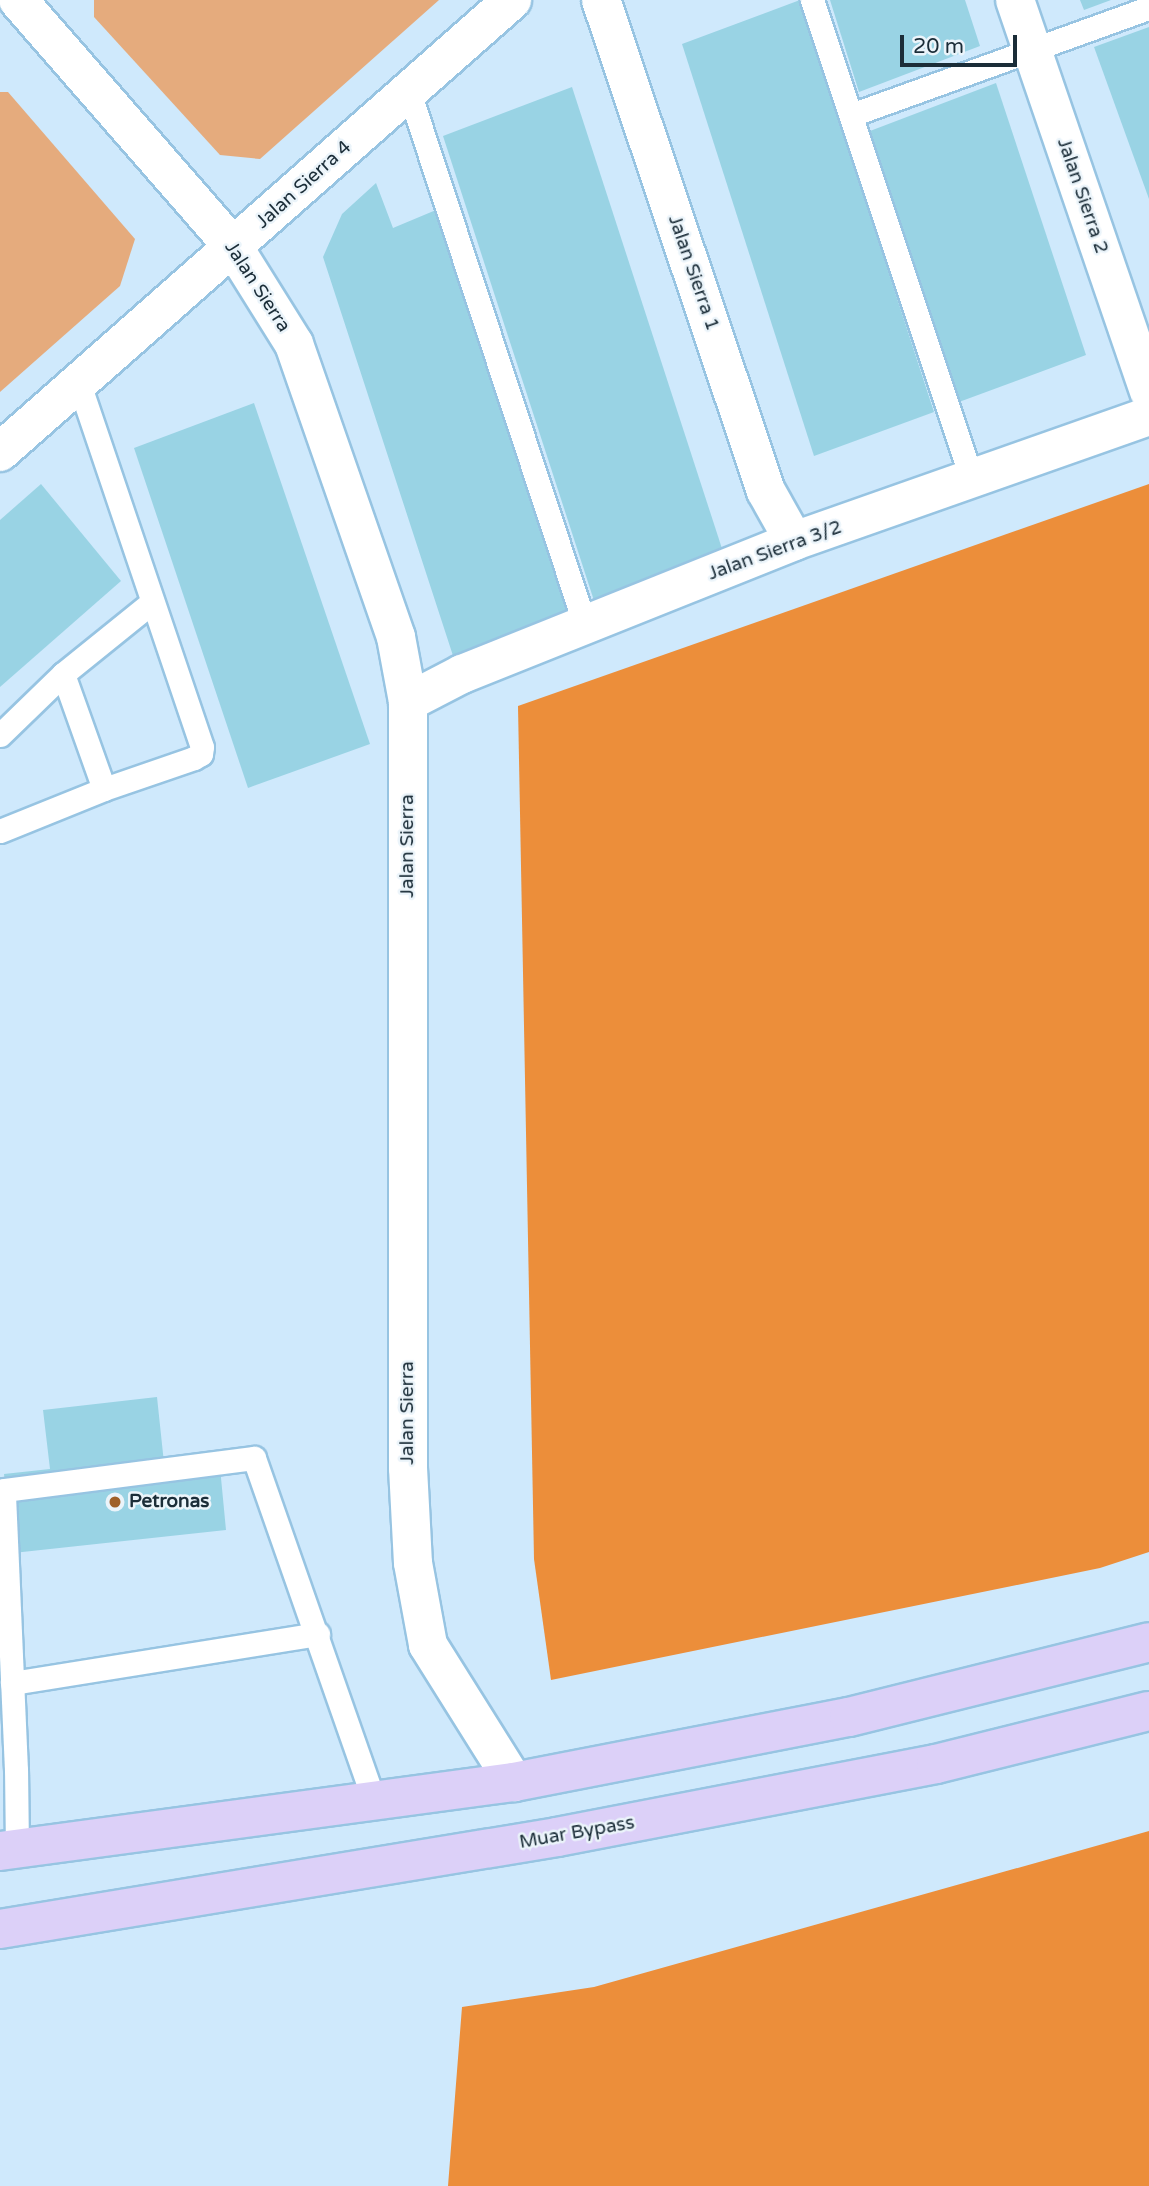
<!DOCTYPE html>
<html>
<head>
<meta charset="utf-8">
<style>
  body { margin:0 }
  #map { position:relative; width:1149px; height:2186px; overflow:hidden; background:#cfe9fc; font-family:"Varela Round",sans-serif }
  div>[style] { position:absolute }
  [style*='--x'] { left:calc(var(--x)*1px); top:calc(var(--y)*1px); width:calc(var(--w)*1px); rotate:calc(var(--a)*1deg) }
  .green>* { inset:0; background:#e5ab7d }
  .forest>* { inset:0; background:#ec8e3a }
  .building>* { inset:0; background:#99d3e4 }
  .roads { filter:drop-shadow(2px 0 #97c4e2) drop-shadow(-2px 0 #97c4e2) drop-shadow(0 2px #97c4e2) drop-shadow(0 -2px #97c4e2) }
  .service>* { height:23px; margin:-11.5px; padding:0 11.5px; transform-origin:11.5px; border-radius:11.5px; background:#fff }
  .minor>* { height:38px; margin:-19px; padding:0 19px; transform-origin:19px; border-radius:19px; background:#fff }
  .trunk>* { height:38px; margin:-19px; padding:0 19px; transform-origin:19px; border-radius:19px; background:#dcd0f8 }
  .dots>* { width:19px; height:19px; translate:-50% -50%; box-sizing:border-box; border:4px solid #ebf4fa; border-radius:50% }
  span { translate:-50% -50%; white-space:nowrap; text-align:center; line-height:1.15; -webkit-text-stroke:5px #ebf4fa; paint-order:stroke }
  .street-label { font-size:19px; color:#1b2d38 }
  .poi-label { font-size:19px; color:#1b2d38; font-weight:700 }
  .left { translate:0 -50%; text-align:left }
  .scale { position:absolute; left:900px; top:35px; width:117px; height:32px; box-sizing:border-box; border:4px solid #1b2d38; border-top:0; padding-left:9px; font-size:21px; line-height:24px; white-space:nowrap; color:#1b2d38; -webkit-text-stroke:5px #ebf4fa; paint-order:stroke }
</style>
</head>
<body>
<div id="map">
  <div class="green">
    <div style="clip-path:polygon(94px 0,439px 0,260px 159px,220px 155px,94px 17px)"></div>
    <div style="clip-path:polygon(0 92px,8px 92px,135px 239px,120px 286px,0 392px)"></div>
  </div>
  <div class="forest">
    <div style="clip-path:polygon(1149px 484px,1149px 1552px,1100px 1568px,551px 1680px,534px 1559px,518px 706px)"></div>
    <div style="clip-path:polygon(1149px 1831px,1149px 2186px,448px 2186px,462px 2007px,594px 1987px)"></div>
  </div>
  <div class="building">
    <div style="clip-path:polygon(800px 0,934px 412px,814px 456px,682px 44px)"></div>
    <div style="clip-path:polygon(830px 0,965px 0,980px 46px,859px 92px)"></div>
    <div style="clip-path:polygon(1080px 0,1111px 0,1084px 10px)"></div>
    <div style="clip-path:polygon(1149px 27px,1149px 199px,1094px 47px)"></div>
    <div style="clip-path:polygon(996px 83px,1086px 355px,959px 402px,870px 131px)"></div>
    <div style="clip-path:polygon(572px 87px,727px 564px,599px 616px,443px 136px)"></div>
    <div style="clip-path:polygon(376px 183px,393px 228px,436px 210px,572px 626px,458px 671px,323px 257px,342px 214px)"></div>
    <div style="clip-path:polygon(254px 403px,370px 744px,248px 788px,134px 448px)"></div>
    <div style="clip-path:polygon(41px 484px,121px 581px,0 687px,0 520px)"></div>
    <div style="clip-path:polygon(157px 1397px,164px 1463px,219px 1457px,226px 1530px,13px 1553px,4px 1474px,50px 1469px,43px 1410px)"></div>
  </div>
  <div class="roads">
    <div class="service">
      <div style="--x:812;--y:0;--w:506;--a:71.57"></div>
      <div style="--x:409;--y:92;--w:561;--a:71.73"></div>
      <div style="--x:851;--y:115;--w:317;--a:-19.8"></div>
      <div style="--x:63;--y:674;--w:122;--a:70.4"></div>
      <div style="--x:0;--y:735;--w:88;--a:-44.1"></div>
      <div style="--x:63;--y:674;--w:113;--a:-38.9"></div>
      <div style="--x:0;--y:831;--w:112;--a:-22"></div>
      <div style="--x:104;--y:789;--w:95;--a:-19"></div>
      <div style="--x:194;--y:758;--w:8;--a:-30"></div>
      <div style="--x:201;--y:754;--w:7;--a:-82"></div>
      <div style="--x:202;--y:747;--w:384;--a:-108.7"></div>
      <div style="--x:12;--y:1683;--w:310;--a:-9.1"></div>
      <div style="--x:17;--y:1849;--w:79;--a:-90.7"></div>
      <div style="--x:16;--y:1770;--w:280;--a:-92.5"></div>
      <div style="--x:4;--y:1490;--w:252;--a:-7.3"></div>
      <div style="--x:254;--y:1458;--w:366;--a:70.7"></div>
    </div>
    <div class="minor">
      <div style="--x:18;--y:0;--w:329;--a:48.9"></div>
      <div style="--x:234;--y:248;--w:113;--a:58"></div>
      <div style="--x:294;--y:344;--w:310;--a:70.8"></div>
      <div style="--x:396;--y:637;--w:66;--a:79.5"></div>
      <div style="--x:408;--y:702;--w:766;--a:90"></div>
      <div style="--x:408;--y:1468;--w:95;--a:87"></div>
      <div style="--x:413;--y:1563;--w:83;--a:79.6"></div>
      <div style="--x:428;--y:1645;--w:162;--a:57.9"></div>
      <div style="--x:601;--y:0;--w:518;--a:71.43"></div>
      <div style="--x:766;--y:491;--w:57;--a:60.8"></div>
      <div style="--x:1015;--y:0;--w:414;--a:71.1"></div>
      <div style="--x:0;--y:452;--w:683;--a:-41.44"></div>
      <div style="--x:408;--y:702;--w:61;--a:-27.4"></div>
      <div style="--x:462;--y:674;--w:358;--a:-21.8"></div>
      <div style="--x:794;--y:541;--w:376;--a:-19.4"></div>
    </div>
    <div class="trunk">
      <div style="--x:0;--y:1851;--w:519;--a:-7.65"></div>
      <div style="--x:514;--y:1782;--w:341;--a:-11"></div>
      <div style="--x:849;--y:1717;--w:309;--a:-14"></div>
      <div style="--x:0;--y:1929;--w:565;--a:-9.38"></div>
      <div style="--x:557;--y:1837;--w:386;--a:-10.9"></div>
      <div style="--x:936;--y:1764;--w:219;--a:-14"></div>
    </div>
  </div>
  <div class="dots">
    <div style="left:115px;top:1502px;background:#9f6028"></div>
  </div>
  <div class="street-label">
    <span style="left:304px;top:185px;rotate:-42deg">Jalan Sierra 4</span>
    <span style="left:1082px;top:196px;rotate:71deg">Jalan Sierra 2</span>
    <span style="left:693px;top:273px;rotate:71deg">Jalan Sierra 1</span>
    <span style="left:257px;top:287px;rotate:57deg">Jalan Sierra</span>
    <span style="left:775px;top:551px;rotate:-20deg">Jalan Sierra 3/2</span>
    <span style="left:408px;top:846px;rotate:-90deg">Jalan Sierra</span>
    <span style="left:408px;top:1413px;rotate:-90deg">Jalan Sierra</span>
    <span style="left:577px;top:1833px;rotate:-10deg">Muar Bypass</span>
  </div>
  <div class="poi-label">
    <span class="left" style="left:129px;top:1502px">Petronas</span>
  </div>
  <div class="scale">20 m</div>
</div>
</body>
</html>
